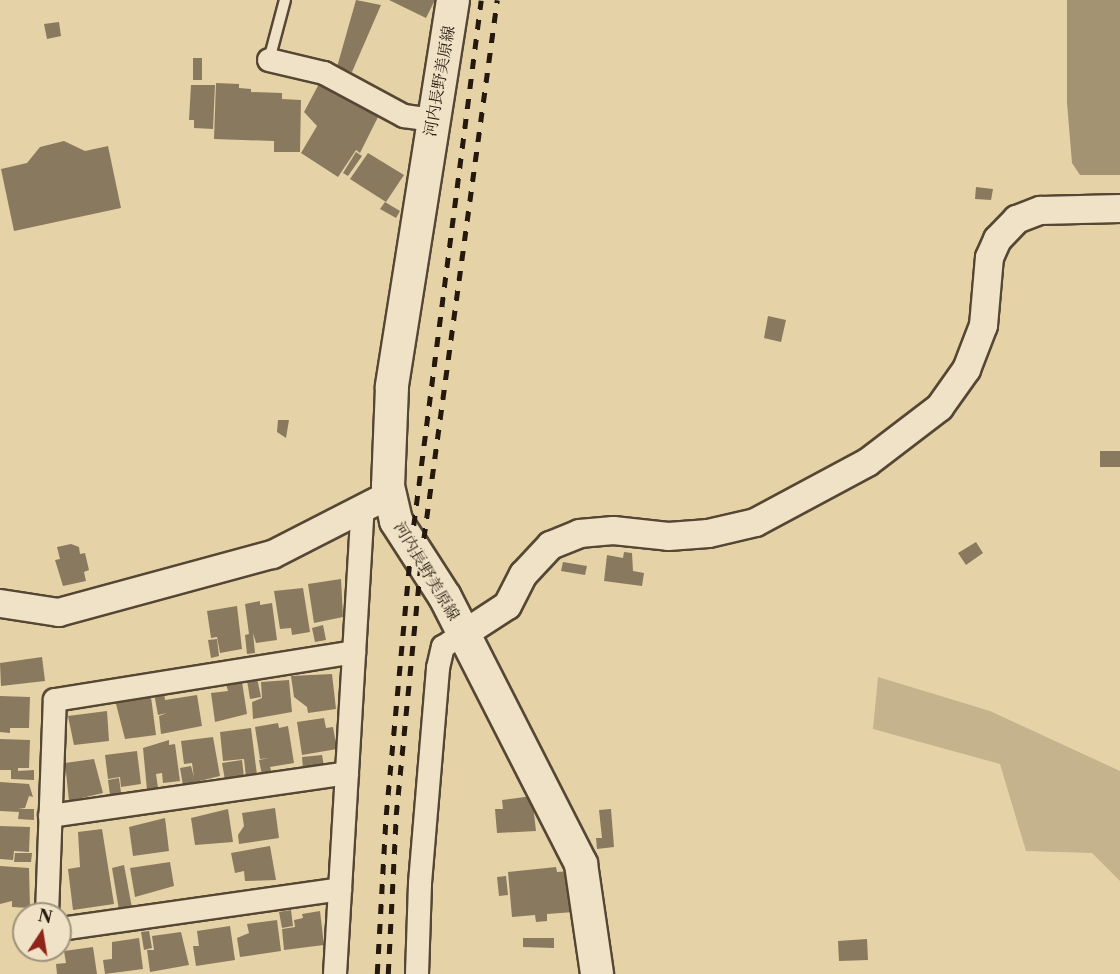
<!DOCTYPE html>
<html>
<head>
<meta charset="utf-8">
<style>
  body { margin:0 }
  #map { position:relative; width:1120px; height:974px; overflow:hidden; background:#e6d2a7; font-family:"Libre Caslon Text","Noto Serif JP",serif }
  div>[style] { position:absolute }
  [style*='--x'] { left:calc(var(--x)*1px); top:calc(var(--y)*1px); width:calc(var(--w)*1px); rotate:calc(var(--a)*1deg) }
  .green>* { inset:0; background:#c5b38d }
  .water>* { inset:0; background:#a49373 }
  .building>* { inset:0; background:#89795e }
  .roads { filter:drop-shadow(2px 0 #554734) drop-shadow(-2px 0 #554734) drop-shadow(0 2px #554734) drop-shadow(0 -2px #554734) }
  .service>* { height:10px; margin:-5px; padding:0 5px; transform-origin:5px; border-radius:5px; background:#efe2c6 }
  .minor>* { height:22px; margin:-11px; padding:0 11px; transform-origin:11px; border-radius:11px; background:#efe2c6 }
  .tertiary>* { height:27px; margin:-13.5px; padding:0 13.5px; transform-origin:13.5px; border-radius:13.5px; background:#efe2c6 }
  .secondary>* { height:32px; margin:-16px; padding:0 16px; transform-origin:16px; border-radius:16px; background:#efe2c6 }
  .rail>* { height:4.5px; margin-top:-2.25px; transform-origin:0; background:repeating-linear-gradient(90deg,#25190e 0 10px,transparent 0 20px) }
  span { translate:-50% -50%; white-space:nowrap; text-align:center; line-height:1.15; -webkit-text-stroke:4.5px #efe2c6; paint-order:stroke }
  .street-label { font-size:16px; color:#25190e }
  .north { position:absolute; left:12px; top:902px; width:60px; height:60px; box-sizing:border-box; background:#efe2c6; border:2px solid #9e927c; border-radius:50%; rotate:12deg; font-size:16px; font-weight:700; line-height:24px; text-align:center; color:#25190e }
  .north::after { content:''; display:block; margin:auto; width:21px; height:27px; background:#8f2418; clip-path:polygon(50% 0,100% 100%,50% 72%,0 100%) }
</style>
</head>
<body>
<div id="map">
  <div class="green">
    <div style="clip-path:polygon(878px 677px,990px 711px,1120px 771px,1120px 881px,1092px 853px,1026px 851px,1000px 764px,873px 729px)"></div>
  </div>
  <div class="water">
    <div style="clip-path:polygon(1067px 0,1120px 0,1120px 175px,1080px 175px,1072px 163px,1067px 103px)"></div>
  </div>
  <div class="building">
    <div style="clip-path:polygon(356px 0,381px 5px,352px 72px,337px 67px)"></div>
    <div style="clip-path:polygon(389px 0,435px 0,426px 18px)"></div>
    <div style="clip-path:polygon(59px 22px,61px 36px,47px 39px,44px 24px)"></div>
    <div style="clip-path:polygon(193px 58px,202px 58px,202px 80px,193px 80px)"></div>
    <div style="clip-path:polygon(320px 82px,378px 117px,360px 153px,356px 150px,338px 177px,301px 153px,317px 126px,304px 112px)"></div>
    <div style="clip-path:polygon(216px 83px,239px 84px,239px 88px,251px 89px,251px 92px,282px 93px,282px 99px,301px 100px,300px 152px,274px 152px,274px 141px,214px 139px)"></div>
    <div style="clip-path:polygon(191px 85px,215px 85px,213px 129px,194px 128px,194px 120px,189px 120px)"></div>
    <div style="clip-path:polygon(64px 141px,85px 151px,108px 146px,121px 208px,14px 231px,1px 169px,27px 163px,40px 147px)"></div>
    <div style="clip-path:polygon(356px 152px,362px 156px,348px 176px,343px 173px)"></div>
    <div style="clip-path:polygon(368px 153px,404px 175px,386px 202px,350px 179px)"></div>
    <div style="clip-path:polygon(976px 187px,993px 189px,991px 200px,975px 199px)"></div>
    <div style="clip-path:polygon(385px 202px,400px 211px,396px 218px,380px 209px)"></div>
    <div style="clip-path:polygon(768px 316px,786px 320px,781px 342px,764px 338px)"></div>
    <div style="clip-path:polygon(278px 420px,289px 420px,286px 438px,277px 432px)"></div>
    <div style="clip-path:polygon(1100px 451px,1120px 451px,1120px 467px,1100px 467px)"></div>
    <div style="clip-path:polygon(976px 542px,983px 553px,966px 565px,958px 553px)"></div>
    <div style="clip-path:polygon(71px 544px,79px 547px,80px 554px,85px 553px,89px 570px,84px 572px,86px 581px,63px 586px,55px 560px,60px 559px,57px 547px)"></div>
    <div style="clip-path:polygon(624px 552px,632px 553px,633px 571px,644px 573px,642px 586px,604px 581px,607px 555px,623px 558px)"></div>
    <div style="clip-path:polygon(563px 562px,587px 566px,585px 575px,561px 571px)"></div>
    <div style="clip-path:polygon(341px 579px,343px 617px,314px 623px,308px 584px)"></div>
    <div style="clip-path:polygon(303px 588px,310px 632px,292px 635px,291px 628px,280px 629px,274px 591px)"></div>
    <div style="clip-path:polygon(260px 601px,260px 605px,272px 603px,277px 640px,256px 643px,253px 633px,255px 653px,247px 654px,245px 635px,249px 634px,245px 604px)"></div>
    <div style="clip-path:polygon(237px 606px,242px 649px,220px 653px,217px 637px,211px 638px,207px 611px)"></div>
    <div style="clip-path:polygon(323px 625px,326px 640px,315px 642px,312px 628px)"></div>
    <div style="clip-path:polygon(217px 639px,219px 656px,211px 658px,208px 640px)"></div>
    <div style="clip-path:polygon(42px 657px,45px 681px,1px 686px,0 663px)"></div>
    <div style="clip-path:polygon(332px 674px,336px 709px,308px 713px,307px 707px,294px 697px,291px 676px)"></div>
    <div style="clip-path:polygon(257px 678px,261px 697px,250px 699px,247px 680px)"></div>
    <div style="clip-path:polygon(289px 680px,292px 712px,253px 719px,252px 702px,262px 698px,261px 682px)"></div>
    <div style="clip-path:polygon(242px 682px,247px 714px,215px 722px,211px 693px,228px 691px,226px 684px)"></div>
    <div style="clip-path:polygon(164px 692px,165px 700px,197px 695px,202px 726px,161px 734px,159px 716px,167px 713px,158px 715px,154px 693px)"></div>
    <div style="clip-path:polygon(0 696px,30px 697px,29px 728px,10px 728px,10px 733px,0 732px)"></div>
    <div style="clip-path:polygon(146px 696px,151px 697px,156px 735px,125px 739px,115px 700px)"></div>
    <div style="clip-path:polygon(107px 711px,109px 741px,74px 745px,68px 716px)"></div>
    <div style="clip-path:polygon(324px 718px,326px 728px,333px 727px,337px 749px,302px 755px,297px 722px)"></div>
    <div style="clip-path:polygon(278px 723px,279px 728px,288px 726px,294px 763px,270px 767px,272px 773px,262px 775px,259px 760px,269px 758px,260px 759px,255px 727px)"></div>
    <div style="clip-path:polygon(251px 728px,257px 775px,246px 777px,244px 759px,223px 761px,220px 732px)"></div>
    <div style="clip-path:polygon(213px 737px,220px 776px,183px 785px,180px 768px,191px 766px,194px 777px,192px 763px,184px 764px,181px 741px)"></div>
    <div style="clip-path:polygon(0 739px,30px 740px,29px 768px,18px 768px,18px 771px,34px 770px,34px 780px,11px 779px,11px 770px,0 770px)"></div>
    <div style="clip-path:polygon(169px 740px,169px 745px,175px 744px,180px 781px,163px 783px,162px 773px,156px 774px,158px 788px,147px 790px,143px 748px)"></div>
    <div style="clip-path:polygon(137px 751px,141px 784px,121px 787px,120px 777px,108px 779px,105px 755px)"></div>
    <div style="clip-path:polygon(322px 755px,324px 766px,303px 769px,302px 757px)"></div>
    <div style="clip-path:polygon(94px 759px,103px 793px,69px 801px,65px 763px)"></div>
    <div style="clip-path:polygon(242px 760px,244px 777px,225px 780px,222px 763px)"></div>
    <div style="clip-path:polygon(119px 778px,121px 793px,110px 795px,108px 780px)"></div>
    <div style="clip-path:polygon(0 782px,29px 784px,33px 797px,29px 796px,25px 808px,18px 809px,34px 809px,34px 820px,18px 819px,19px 812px,0 811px)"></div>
    <div style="clip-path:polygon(532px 796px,536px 831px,497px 833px,495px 809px,503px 809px,502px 800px)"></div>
    <div style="clip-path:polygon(275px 808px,279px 838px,239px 844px,238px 835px,244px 826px,242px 813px)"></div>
    <div style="clip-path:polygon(228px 809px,233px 842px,195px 845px,191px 818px)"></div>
    <div style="clip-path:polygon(611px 809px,614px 847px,597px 849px,596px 838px,602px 838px,599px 810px)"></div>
    <div style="clip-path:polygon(165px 818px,169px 851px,133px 856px,129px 827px)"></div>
    <div style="clip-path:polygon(0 826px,30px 827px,29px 852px,14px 851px,13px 860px,0 859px)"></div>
    <div style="clip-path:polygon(102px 829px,114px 904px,73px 910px,68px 869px,80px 867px,78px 832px)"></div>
    <div style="clip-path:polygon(270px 846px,276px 880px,245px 881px,244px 871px,235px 873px,231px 853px)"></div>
    <div style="clip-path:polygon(15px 853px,32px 853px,31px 862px,14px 862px)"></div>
    <div style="clip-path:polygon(170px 862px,174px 886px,135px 897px,130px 868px)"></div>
    <div style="clip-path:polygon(124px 865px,132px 908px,119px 910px,112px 868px)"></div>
    <div style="clip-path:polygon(0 866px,29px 868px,30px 908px,12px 907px,12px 901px,0 904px)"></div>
    <div style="clip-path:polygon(556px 867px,557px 872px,571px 871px,574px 912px,547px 914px,547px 921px,536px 922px,535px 915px,512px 917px,508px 872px)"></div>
    <div style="clip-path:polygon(506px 876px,508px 895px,499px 896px,497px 877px)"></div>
    <div style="clip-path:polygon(291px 910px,293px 926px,282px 928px,279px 912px)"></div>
    <div style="clip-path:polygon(320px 911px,324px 945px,284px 950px,282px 929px,295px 927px,294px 920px,303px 918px,302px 914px)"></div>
    <div style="clip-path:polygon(277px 920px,281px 951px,240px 957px,237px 938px,249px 933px,247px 924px)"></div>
    <div style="clip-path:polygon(230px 926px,235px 960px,196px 966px,193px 946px,199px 946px,197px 931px)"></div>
    <div style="clip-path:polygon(149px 931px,152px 948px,144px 950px,141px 932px)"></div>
    <div style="clip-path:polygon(181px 932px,189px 965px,150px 972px,147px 950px,154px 950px,152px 936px)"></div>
    <div style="clip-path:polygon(139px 938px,143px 969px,105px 974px,103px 960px,112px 959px,112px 942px)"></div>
    <div style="clip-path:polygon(523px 938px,554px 938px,554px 948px,523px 947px)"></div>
    <div style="clip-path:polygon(867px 939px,868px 960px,839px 961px,838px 941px)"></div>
    <div style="clip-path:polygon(93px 947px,97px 974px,57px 974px,56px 964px,66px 963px,64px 951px)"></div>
  </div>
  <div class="roads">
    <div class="service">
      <div style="--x:269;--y:60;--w:62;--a:-75.1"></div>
    </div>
    <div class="minor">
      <div style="--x:269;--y:60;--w:57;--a:13.3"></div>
      <div style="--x:324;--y:73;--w:91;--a:28.3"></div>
      <div style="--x:404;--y:116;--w:28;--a:8"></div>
      <div style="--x:50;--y:816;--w:300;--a:-8.2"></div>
      <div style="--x:47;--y:914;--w:214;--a:-87.9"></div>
      <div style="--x:55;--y:700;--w:303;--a:-9.1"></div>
      <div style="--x:60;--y:929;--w:283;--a:-8.1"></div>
      <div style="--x:335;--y:974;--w:467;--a:-86.6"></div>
      <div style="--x:417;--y:974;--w:91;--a:-88.1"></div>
      <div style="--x:420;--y:883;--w:216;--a:-85.2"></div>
      <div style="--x:438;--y:668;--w:22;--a:-77"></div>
      <div style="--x:443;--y:647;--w:25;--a:-34"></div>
    </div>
    <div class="tertiary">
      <div style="--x:0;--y:603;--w:59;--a:8.8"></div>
      <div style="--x:58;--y:612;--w:222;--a:-15.2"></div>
      <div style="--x:272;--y:554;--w:131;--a:-27.1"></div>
      <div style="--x:464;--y:633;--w:51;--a:-33.1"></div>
      <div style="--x:507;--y:605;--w:35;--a:-63"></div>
      <div style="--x:523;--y:574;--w:40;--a:-47"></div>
      <div style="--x:550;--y:545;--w:31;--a:-22"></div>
      <div style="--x:579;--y:533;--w:34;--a:-5"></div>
      <div style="--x:613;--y:530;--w:55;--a:6.2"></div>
      <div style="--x:668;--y:536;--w:40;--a:-4.3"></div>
      <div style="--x:708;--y:533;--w:48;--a:-13.2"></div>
      <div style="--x:755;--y:522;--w:127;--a:-28.2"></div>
      <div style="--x:867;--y:462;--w:91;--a:-37.4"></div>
      <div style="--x:939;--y:407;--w:47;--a:-54.6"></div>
      <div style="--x:966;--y:369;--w:47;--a:-68.9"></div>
      <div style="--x:983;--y:325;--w:68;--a:-85"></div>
      <div style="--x:989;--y:257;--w:20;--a:-66"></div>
      <div style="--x:997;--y:239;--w:28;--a:-46"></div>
      <div style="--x:1016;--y:219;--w:26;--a:-21"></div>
      <div style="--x:1040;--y:210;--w:80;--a:-1.4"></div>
    </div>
    <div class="secondary">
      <div style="--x:453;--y:0;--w:392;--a:99"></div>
      <div style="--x:392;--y:387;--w:99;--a:92.3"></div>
      <div style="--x:388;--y:486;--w:36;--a:77"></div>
      <div style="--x:396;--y:521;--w:90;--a:57.2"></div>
      <div style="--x:445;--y:597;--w:300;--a:63"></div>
      <div style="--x:581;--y:864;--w:111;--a:81.7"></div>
    </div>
  </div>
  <div class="rail">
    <div style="--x:377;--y:974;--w:159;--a:-86.8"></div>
    <div style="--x:386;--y:815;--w:271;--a:-84.7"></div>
    <div style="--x:411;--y:545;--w:549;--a:-82.68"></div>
    <div style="--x:388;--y:974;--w:159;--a:-87.1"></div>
    <div style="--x:396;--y:815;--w:258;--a:-84.4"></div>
    <div style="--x:421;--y:558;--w:563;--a:-82.24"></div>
  </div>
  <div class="street-label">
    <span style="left:439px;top:81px;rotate:-80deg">河内長野美原線</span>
    <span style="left:427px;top:571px;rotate:59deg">河内長野美原線</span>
  </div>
  <div class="north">N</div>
</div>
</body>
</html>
